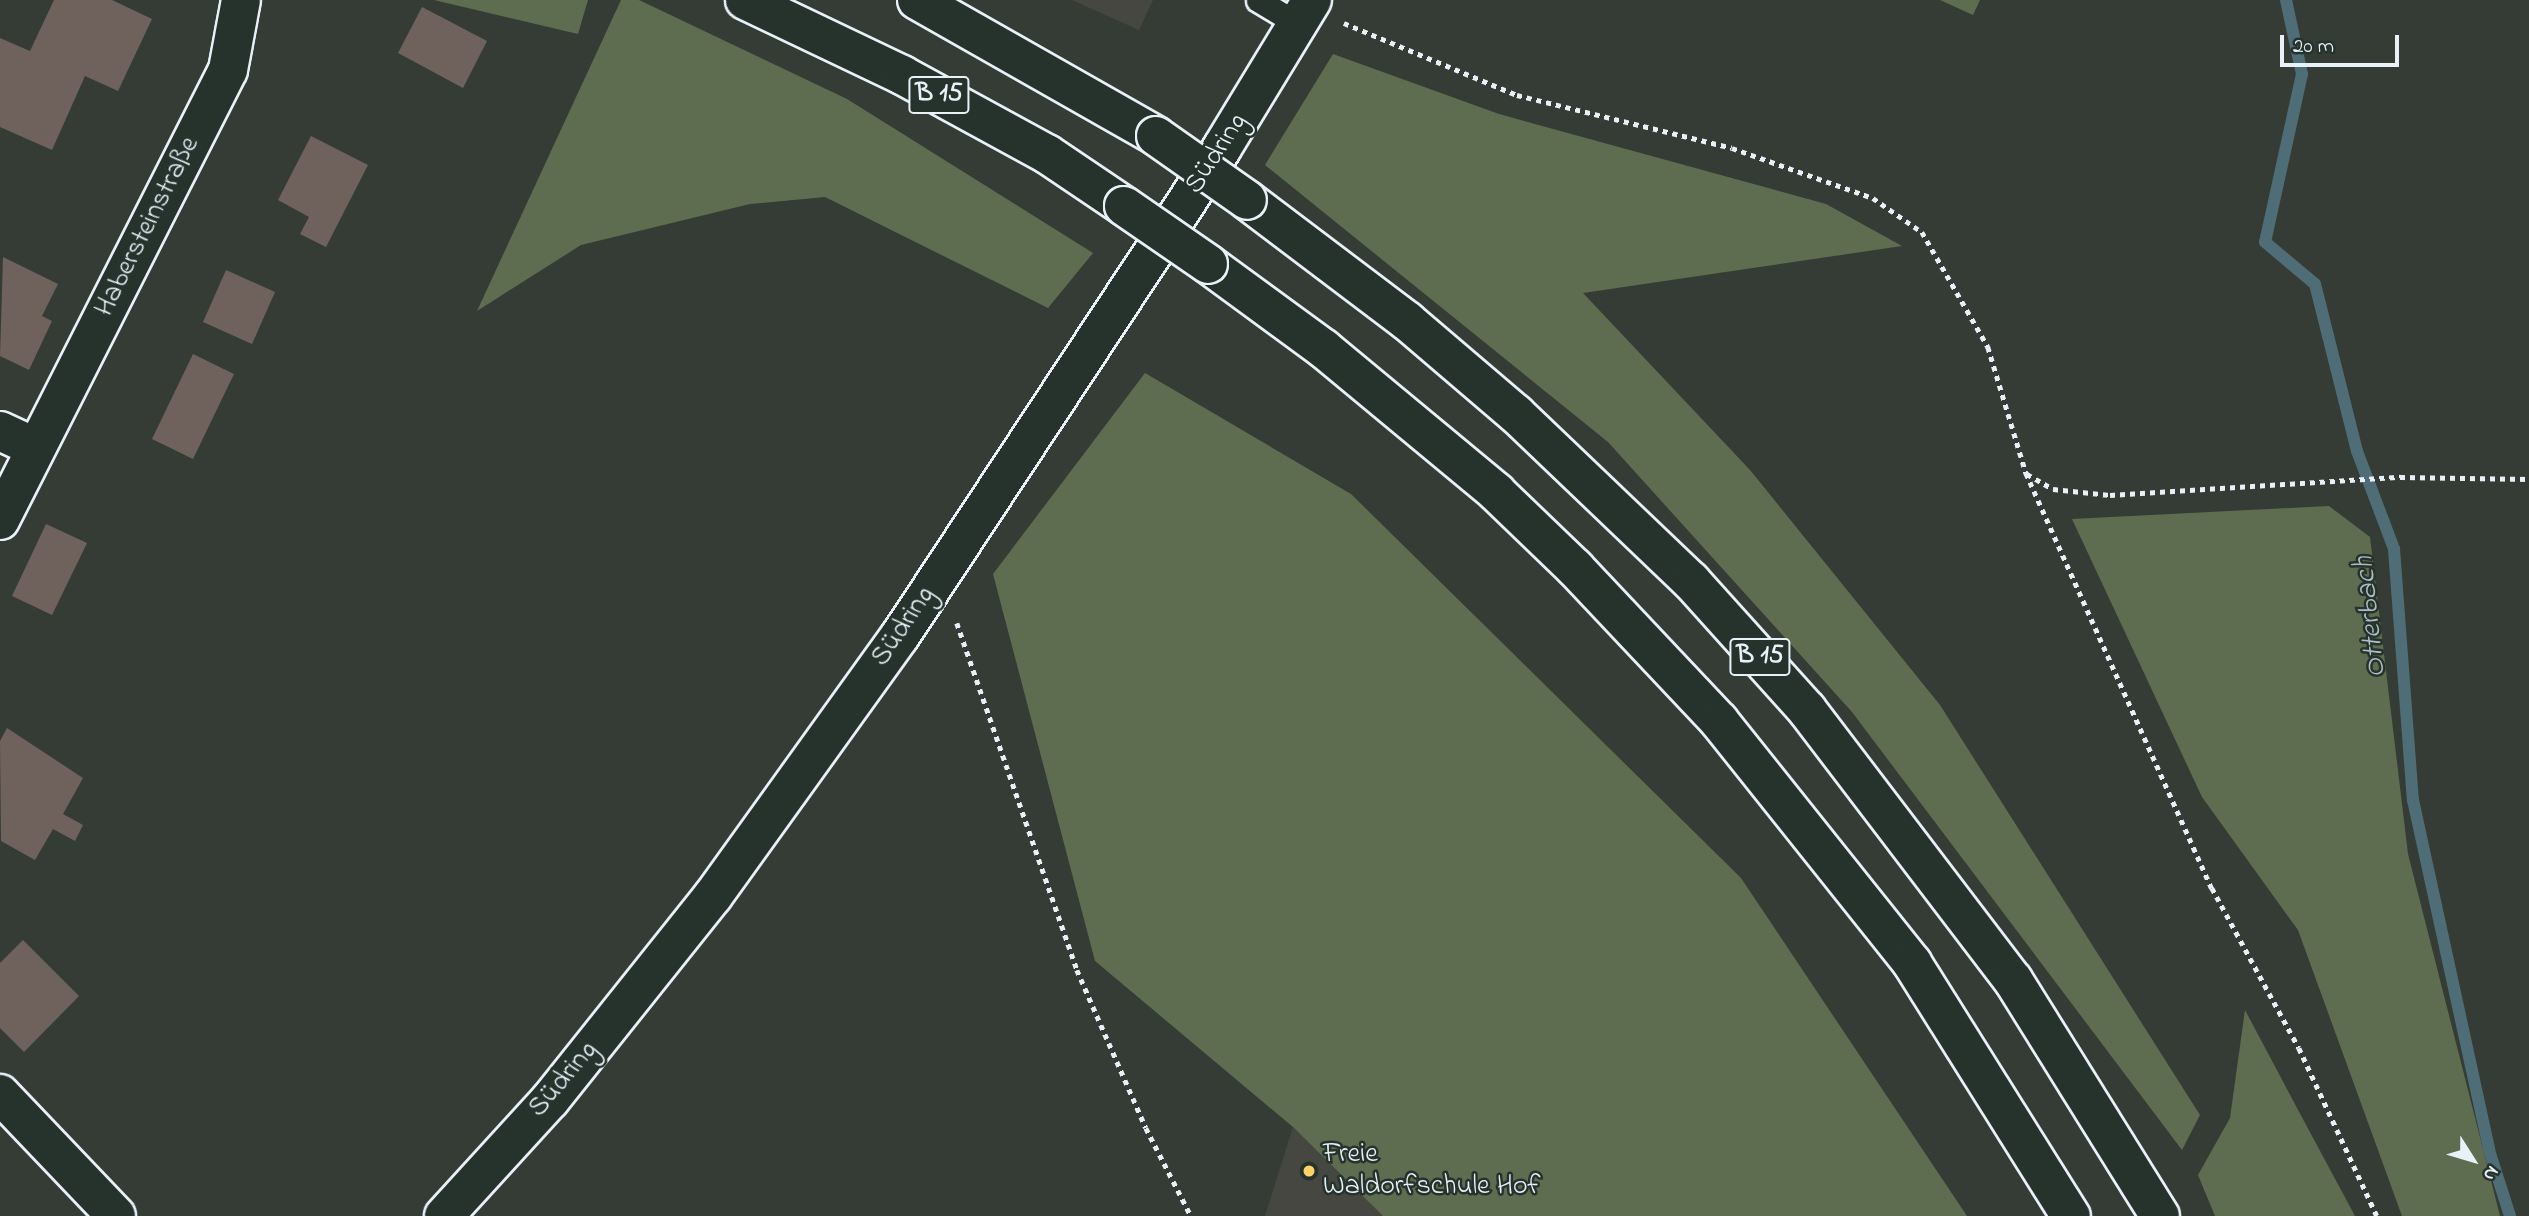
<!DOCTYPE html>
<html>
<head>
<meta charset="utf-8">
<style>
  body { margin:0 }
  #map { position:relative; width:2529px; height:1216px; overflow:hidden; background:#353c36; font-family:"Indie Flower",sans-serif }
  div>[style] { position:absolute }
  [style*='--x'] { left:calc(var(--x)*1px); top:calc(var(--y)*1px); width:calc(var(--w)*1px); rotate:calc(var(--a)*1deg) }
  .built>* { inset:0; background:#464741 }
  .green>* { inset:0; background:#5e6d4f }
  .stream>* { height:12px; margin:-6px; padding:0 6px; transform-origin:6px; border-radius:6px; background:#4f6d76 }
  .building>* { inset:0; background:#6f625c }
  .path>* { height:4.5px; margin-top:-2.25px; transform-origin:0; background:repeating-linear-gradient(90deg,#e8f1f8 0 5px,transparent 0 10px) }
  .roads { filter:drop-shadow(2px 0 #e8f1f8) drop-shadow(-2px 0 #e8f1f8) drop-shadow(0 2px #e8f1f8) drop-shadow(0 -2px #e8f1f8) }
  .service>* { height:23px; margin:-11.5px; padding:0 11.5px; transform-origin:11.5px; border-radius:11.5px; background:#26332d }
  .minor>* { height:38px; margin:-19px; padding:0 19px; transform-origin:19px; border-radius:19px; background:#26332d }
  .tertiary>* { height:38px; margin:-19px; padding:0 19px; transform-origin:19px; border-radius:19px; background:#26332d }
  .trunk>* { height:38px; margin:-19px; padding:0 19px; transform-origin:19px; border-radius:19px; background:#26332d }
  .bridges { filter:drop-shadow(2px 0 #e8f1f8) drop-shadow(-2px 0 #e8f1f8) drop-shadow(0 2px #e8f1f8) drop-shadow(0 -2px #e8f1f8) }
  .trunk-bridge>* { height:38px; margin:-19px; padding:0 19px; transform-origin:19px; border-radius:19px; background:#26332d }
  .dots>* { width:19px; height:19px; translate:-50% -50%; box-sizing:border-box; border:4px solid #26332d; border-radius:50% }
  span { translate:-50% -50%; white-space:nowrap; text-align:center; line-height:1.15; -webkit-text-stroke:5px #26332d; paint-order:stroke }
  .shield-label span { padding:2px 5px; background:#26332d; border:2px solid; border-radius:5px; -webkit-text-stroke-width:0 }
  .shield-label { font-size:26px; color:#e8f1f8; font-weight:700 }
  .street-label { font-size:28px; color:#e8f1f8 }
  .poi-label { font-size:28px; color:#e8f1f8 }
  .left { translate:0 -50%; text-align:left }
  .water-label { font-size:30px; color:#abbcc4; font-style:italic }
  .north { position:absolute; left:2438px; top:1125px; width:70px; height:70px; -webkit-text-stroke:5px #26332d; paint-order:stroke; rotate:127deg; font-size:19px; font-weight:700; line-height:28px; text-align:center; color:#e8f1f8 }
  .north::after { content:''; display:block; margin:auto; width:24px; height:32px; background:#e8f1f8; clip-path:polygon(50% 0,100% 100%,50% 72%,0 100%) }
  .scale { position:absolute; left:2280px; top:35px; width:119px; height:32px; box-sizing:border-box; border:4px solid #e8f1f8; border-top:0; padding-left:9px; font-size:21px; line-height:24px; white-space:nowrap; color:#e8f1f8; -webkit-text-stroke:5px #26332d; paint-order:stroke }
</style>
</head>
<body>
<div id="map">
  <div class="built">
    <div style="clip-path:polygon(1072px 0,1153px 0,1139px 30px)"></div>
    <div style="clip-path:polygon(1293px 1127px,1383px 1216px,1265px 1216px)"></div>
  </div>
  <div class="green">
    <div style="clip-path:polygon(434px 0,588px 0,578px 34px)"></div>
    <div style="clip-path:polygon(621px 0,639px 0,847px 99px,1093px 253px,1048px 308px,825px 197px,750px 204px,581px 245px,477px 311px)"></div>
    <div style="clip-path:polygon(1940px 0,1980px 0,1973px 15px)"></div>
    <div style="clip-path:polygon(1333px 54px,1499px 114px,1826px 204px,1902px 246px,1583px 293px,1750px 470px,1940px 705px,2200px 1115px,2182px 1150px,1852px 712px,1608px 442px,1265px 165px)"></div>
    <div style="clip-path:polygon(1145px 373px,1351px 494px,1741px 878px,1967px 1216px,1383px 1216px,1293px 1127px,1095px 961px,993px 574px)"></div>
    <div style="clip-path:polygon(2329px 506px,2370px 537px,2408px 854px,2500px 1216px,2402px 1216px,2298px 930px,2202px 797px,2072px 519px)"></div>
    <div style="clip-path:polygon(2245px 1010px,2297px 1108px,2355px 1216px,2215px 1216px,2198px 1175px,2230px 1118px)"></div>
  </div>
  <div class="stream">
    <div style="--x:2286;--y:0;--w:76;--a:77.8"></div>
    <div style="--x:2302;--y:74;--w:172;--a:102.4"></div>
    <div style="--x:2265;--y:242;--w:65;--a:40"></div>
    <div style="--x:2315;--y:284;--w:172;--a:75.9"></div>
    <div style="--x:2357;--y:451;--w:105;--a:69.3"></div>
    <div style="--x:2394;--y:549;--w:252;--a:85.7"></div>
    <div style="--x:2413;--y:800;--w:358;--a:77.7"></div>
    <div style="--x:2489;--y:1150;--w:69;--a:72.3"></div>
  </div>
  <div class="building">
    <div style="clip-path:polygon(54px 0,112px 0,152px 19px,118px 91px,85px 76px,52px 150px,0 127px,0 38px,30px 51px)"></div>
    <div style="clip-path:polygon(422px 7px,487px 41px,463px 88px,398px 53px)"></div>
    <div style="clip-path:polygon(311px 136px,368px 165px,326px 247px,300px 234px,309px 217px,278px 200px)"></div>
    <div style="clip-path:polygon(3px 257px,58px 284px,42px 316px,52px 321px,29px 370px,0 356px)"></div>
    <div style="clip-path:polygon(226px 270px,275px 292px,252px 344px,203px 322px)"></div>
    <div style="clip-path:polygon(193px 354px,234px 374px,193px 459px,152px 439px)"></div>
    <div style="clip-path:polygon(46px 524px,87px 543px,52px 615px,12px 596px)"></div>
    <div style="clip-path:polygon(7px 728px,83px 778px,63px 814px,83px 825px,75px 841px,53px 829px,35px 860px,1px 841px,0 741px)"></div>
    <div style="clip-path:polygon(23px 940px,79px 996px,24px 1052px,0 1028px,0 963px)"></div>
  </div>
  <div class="path">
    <div style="--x:1344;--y:23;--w:187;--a:22.6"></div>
    <div style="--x:1517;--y:95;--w:221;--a:13.8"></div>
    <div style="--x:1732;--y:148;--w:150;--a:19.5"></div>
    <div style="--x:1873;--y:198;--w:60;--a:34.8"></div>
    <div style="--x:1922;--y:232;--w:133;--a:60.1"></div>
    <div style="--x:1988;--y:347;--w:132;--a:73.2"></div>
    <div style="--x:2026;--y:473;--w:455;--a:65.9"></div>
    <div style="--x:2212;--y:888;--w:182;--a:61.5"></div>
    <div style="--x:2299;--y:1048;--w:185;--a:65.1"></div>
    <div style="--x:2027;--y:474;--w:30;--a:30"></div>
    <div style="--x:2053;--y:489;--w:57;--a:6"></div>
    <div style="--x:2110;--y:495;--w:291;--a:-3.6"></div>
    <div style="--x:2400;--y:477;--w:129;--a:0.9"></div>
    <div style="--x:957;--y:623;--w:367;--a:70.9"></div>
    <div style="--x:1077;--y:970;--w:172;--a:66.4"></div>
    <div style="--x:1146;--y:1128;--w:99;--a:62.9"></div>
  </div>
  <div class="roads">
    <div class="service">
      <div style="--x:1258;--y:0;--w:47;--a:31"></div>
    </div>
    <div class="minor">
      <div style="--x:0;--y:431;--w:38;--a:25"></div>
      <div style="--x:0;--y:520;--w:504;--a:-63.13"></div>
      <div style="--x:228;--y:70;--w:71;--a:-79.5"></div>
      <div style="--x:0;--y:1094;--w:168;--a:46.4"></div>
    </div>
    <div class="tertiary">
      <div style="--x:444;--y:1216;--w:157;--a:-47.6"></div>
      <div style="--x:550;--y:1100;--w:261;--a:-51.4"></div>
      <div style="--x:713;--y:896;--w:320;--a:-54.3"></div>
      <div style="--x:900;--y:636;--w:585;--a:-56.58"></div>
      <div style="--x:1222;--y:148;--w:173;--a:-58.7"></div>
    </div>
    <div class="trunk">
      <div style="--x:745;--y:0;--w:174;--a:25.5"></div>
      <div style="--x:902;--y:75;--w:165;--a:28.6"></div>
      <div style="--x:1047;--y:154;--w:93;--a:34"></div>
      <div style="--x:917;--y:0;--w:275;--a:29.6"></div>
      <div style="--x:1247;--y:200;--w:201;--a:37.1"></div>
      <div style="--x:1407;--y:321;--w:143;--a:40.5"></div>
      <div style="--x:1516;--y:414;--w:242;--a:43.7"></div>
      <div style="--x:1691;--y:581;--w:173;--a:48"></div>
      <div style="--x:1807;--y:710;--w:340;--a:52.7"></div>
      <div style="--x:2013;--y:980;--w:278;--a:58.1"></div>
      <div style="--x:1208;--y:264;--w:144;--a:36.2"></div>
      <div style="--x:1324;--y:349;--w:224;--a:39.7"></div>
      <div style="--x:1496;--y:492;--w:110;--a:43.9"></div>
      <div style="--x:1575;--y:568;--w:210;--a:46.7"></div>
      <div style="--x:1719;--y:721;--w:310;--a:51.4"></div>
      <div style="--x:1912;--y:963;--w:299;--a:57.9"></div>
    </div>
  </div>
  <div class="bridges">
    <div class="trunk-bridge">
      <div style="--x:1156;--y:136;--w:111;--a:35.1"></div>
      <div style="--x:1124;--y:206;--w:102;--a:34.6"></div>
    </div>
  </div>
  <div class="dots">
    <div style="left:1309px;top:1171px;background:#ffd166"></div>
  </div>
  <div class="shield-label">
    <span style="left:939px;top:95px">B 15</span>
    <span style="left:1760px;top:657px">B 15</span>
  </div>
  <div class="street-label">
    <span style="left:1217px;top:154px;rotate:-57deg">Südring</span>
    <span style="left:148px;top:227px;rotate:-63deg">Habersteinstraße</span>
    <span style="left:904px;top:627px;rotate:-56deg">Südring</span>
    <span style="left:564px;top:1080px;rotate:-50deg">Südring</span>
  </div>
  <div class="poi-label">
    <span class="left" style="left:1323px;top:1171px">Freie<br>Waldorfschule Hof</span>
  </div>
  <div class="water-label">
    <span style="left:2371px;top:617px;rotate:-96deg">Otterbach</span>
  </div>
  <div class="north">N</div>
  <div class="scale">20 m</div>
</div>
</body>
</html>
